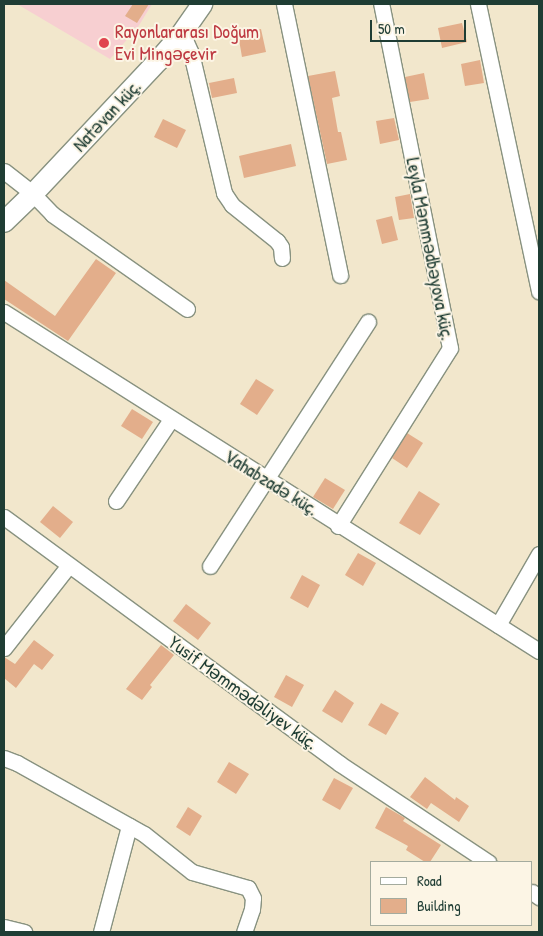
<!DOCTYPE html>
<html>
<head>
<meta charset="utf-8">
<style>
  body { margin:0 }
  #map { position:relative; width:543px; height:936px; overflow:hidden; background:#f2e7cc; font-family:"Patrick Hand",sans-serif }
  div>[style] { position:absolute }
  [style*='--x'] { left:calc(var(--x)*1px); top:calc(var(--y)*1px); width:calc(var(--w)*1px); rotate:calc(var(--a)*1deg) }
  .built>* { inset:0; background:#f7cfd1 }
  .building>* { inset:0; background:#e3ae8b }
  .roads { filter:drop-shadow(1px 0 #889280) drop-shadow(-1px 0 #889280) drop-shadow(0 1px #889280) drop-shadow(0 -1px #889280) }
  .street>* { height:15px; margin:-7.5px; padding:0 7.5px; transform-origin:7.5px; border-radius:7.5px; background:#fff }
  .secondary>* { height:20px; margin:-10px; padding:0 10px; transform-origin:10px; border-radius:10px; background:#fff }
  .dots>* { width:14px; height:14px; translate:-50% -50%; box-sizing:border-box; border:2px solid #fcf5e5; border-radius:50% }
  span { translate:-50% -50%; white-space:nowrap; text-align:center; line-height:1.15; -webkit-text-stroke:4px #fcf5e5; paint-order:stroke }
  .health-label { font-size:19px; color:#be3a42 }
  .left { translate:0 -50%; text-align:left }
  .street-label { font-size:19px; color:#1f3d34 }
  .frame { position:absolute; inset:0; border:5px solid #1f3d34; pointer-events:none }
  .legend { position:absolute; left:370px; top:861px; width:162px; height:65px; box-sizing:border-box; background:#fcf5e5; border:1px solid #a4ab9e; margin:0; padding:6px 9px; list-style:none; font-size:15px; color:#1f3d34 }
  .legend li { display:flex; align-items:center; gap:10px; height:25px }
  .legend b { width:25px; border:1px solid #a4ab9e }
  .scale { position:absolute; left:370px; top:20px; width:96px; height:22px; box-sizing:border-box; border:2px solid #1f3d34; border-top:0; padding-left:6px; font-size:15px; line-height:18px; white-space:nowrap; color:#1f3d34; -webkit-text-stroke:4px #fcf5e5; paint-order:stroke }
</style>
</head>
<body>
<div id="map">
  <div class="built">
    <div style="clip-path:polygon(17px 4px,152px 4px,138px 27px,110px 59px)"></div>
  </div>
  <div class="building">
    <div style="clip-path:polygon(133px 4px,149px 4px,137px 23px,125px 16px)"></div>
    <div style="clip-path:polygon(462px 23px,467px 42px,442px 48px,438px 28px)"></div>
    <div style="clip-path:polygon(261px 29px,266px 52px,242px 57px,238px 34px)"></div>
    <div style="clip-path:polygon(480px 60px,484px 83px,465px 86px,461px 64px)"></div>
    <div style="clip-path:polygon(335px 71px,340px 96px,332px 98px,338px 132px,341px 132px,347px 160px,327px 164px,308px 76px)"></div>
    <div style="clip-path:polygon(424px 73px,429px 99px,410px 102px,405px 77px)"></div>
    <div style="clip-path:polygon(234px 78px,237px 93px,212px 98px,209px 83px)"></div>
    <div style="clip-path:polygon(394px 118px,399px 140px,380px 144px,376px 121px)"></div>
    <div style="clip-path:polygon(163px 119px,186px 130px,177px 148px,154px 137px)"></div>
    <div style="clip-path:polygon(291px 144px,296px 166px,244px 178px,239px 156px)"></div>
    <div style="clip-path:polygon(410px 194px,414px 218px,399px 220px,395px 197px)"></div>
    <div style="clip-path:polygon(392px 216px,398px 240px,382px 244px,376px 220px)"></div>
    <div style="clip-path:polygon(96px 259px,116px 273px,68px 341px,4px 299px,4px 280px,55px 316px)"></div>
    <div style="clip-path:polygon(256px 379px,274px 390px,257px 415px,240px 404px)"></div>
    <div style="clip-path:polygon(132px 409px,153px 422px,142px 439px,121px 426px)"></div>
    <div style="clip-path:polygon(407px 433px,423px 443px,407px 468px,392px 458px)"></div>
    <div style="clip-path:polygon(325px 478px,345px 490px,333px 509px,313px 497px)"></div>
    <div style="clip-path:polygon(419px 491px,440px 504px,420px 535px,399px 523px)"></div>
    <div style="clip-path:polygon(53px 506px,73px 522px,60px 538px,40px 522px)"></div>
    <div style="clip-path:polygon(358px 553px,376px 563px,363px 586px,345px 575px)"></div>
    <div style="clip-path:polygon(302px 575px,320px 585px,308px 608px,290px 598px)"></div>
    <div style="clip-path:polygon(186px 604px,211px 623px,198px 640px,173px 621px)"></div>
    <div style="clip-path:polygon(34px 640px,54px 655px,42px 670px,34px 664px,16px 688px,4px 678px,4px 657px,15px 664px)"></div>
    <div style="clip-path:polygon(161px 645px,174px 655px,150px 685px,152px 687px,142px 700px,126px 689px)"></div>
    <div style="clip-path:polygon(286px 675px,304px 685px,292px 707px,274px 697px)"></div>
    <div style="clip-path:polygon(335px 690px,354px 703px,342px 723px,322px 711px)"></div>
    <div style="clip-path:polygon(381px 703px,399px 713px,386px 735px,368px 725px)"></div>
    <div style="clip-path:polygon(229px 762px,249px 774px,236px 794px,217px 782px)"></div>
    <div style="clip-path:polygon(425px 777px,455px 800px,456px 797px,469px 806px,459px 822px,431px 803px,427px 809px,410px 797px)"></div>
    <div style="clip-path:polygon(334px 778px,353px 788px,340px 810px,322px 800px)"></div>
    <div style="clip-path:polygon(188px 807px,202px 816px,190px 836px,176px 827px)"></div>
    <div style="clip-path:polygon(386px 807px,405px 818px,403px 821px,441px 845px,430px 862px,425px 862px,406px 850px,408px 846px,375px 828px)"></div>
  </div>
  <div class="roads">
    <div class="street">
      <div style="--x:284;--y:4;--w:277;--a:78.3"></div>
      <div style="--x:478;--y:4;--w:294;--a:78"></div>
      <div style="--x:180;--y:36;--w:8;--a:45"></div>
      <div style="--x:186;--y:42;--w:12;--a:66"></div>
      <div style="--x:191;--y:53;--w:144;--a:76.7"></div>
      <div style="--x:224;--y:193;--w:14;--a:56"></div>
      <div style="--x:232;--y:205;--w:58;--a:38.7"></div>
      <div style="--x:277;--y:241;--w:7;--a:56"></div>
      <div style="--x:281;--y:247;--w:11;--a:85"></div>
      <div style="--x:4;--y:171;--w:37;--a:38"></div>
      <div style="--x:33;--y:194;--w:28;--a:46"></div>
      <div style="--x:52;--y:214;--w:165;--a:35.1"></div>
      <div style="--x:4;--y:312;--w:633;--a:32.36"></div>
      <div style="--x:116;--y:501;--w:99;--a:-56.1"></div>
      <div style="--x:4;--y:517;--w:417;--a:36.3"></div>
      <div style="--x:340;--y:764;--w:178;--a:33.5"></div>
      <div style="--x:338;--y:526;--w:210;--a:-57.8"></div>
      <div style="--x:450;--y:348;--w:351;--a:-101.3"></div>
      <div style="--x:210;--y:566;--w:291;--a:-57.1"></div>
      <div style="--x:498;--y:625;--w:82;--a:-60"></div>
      <div style="--x:4;--y:648;--w:105;--a:-51.9"></div>
      <div style="--x:4;--y:758;--w:14;--a:21"></div>
      <div style="--x:17;--y:763;--w:145;--a:29.2"></div>
      <div style="--x:144;--y:834;--w:61;--a:38.4"></div>
      <div style="--x:192;--y:872;--w:58;--a:15.9"></div>
      <div style="--x:248;--y:888;--w:11;--a:63"></div>
      <div style="--x:253;--y:898;--w:11;--a:95"></div>
      <div style="--x:252;--y:909;--w:24;--a:109"></div>
      <div style="--x:532;--y:892;--w:9;--a:36"></div>
      <div style="--x:4;--y:927;--w:21;--a:14"></div>
      <div style="--x:101;--y:932;--w:110;--a:-75.2"></div>
    </div>
    <div class="secondary">
      <div style="--x:4;--y:222;--w:40;--a:-44"></div>
      <div style="--x:33;--y:194;--w:183;--a:-46.8"></div>
      <div style="--x:158;--y:61;--w:33;--a:-49"></div>
      <div style="--x:180;--y:36;--w:39;--a:-55"></div>
    </div>
  </div>
  <div class="dots">
    <div style="left:104px;top:43px;background:#e0444e"></div>
  </div>
  <div class="health-label">
    <span class="left" style="left:115px;top:43px">Rayonlararası Doğum<br>Evi Mingəçevir</span>
  </div>
  <div class="street-label">
    <span style="left:107px;top:116px;rotate:-47deg">Natəvan küç.</span>
    <span style="left:430px;top:249px;rotate:79deg">Leyla Məmmədbəyova küç.</span>
    <span style="left:271px;top:483px;rotate:32deg">Vahabzadə küç.</span>
    <span style="left:243px;top:693px;rotate:36deg">Yusif Məmmədəliyev küç.</span>
  </div>
  <div class="frame"></div>
  <ul class="legend">
  <li><b style="height:6px;background:#fff"></b>Road</li>
  <li><b style="height:14px;background:#e3ae8b"></b>Building</li>
  </ul>
  <div class="scale">50 m</div>
</div>
</body>
</html>
